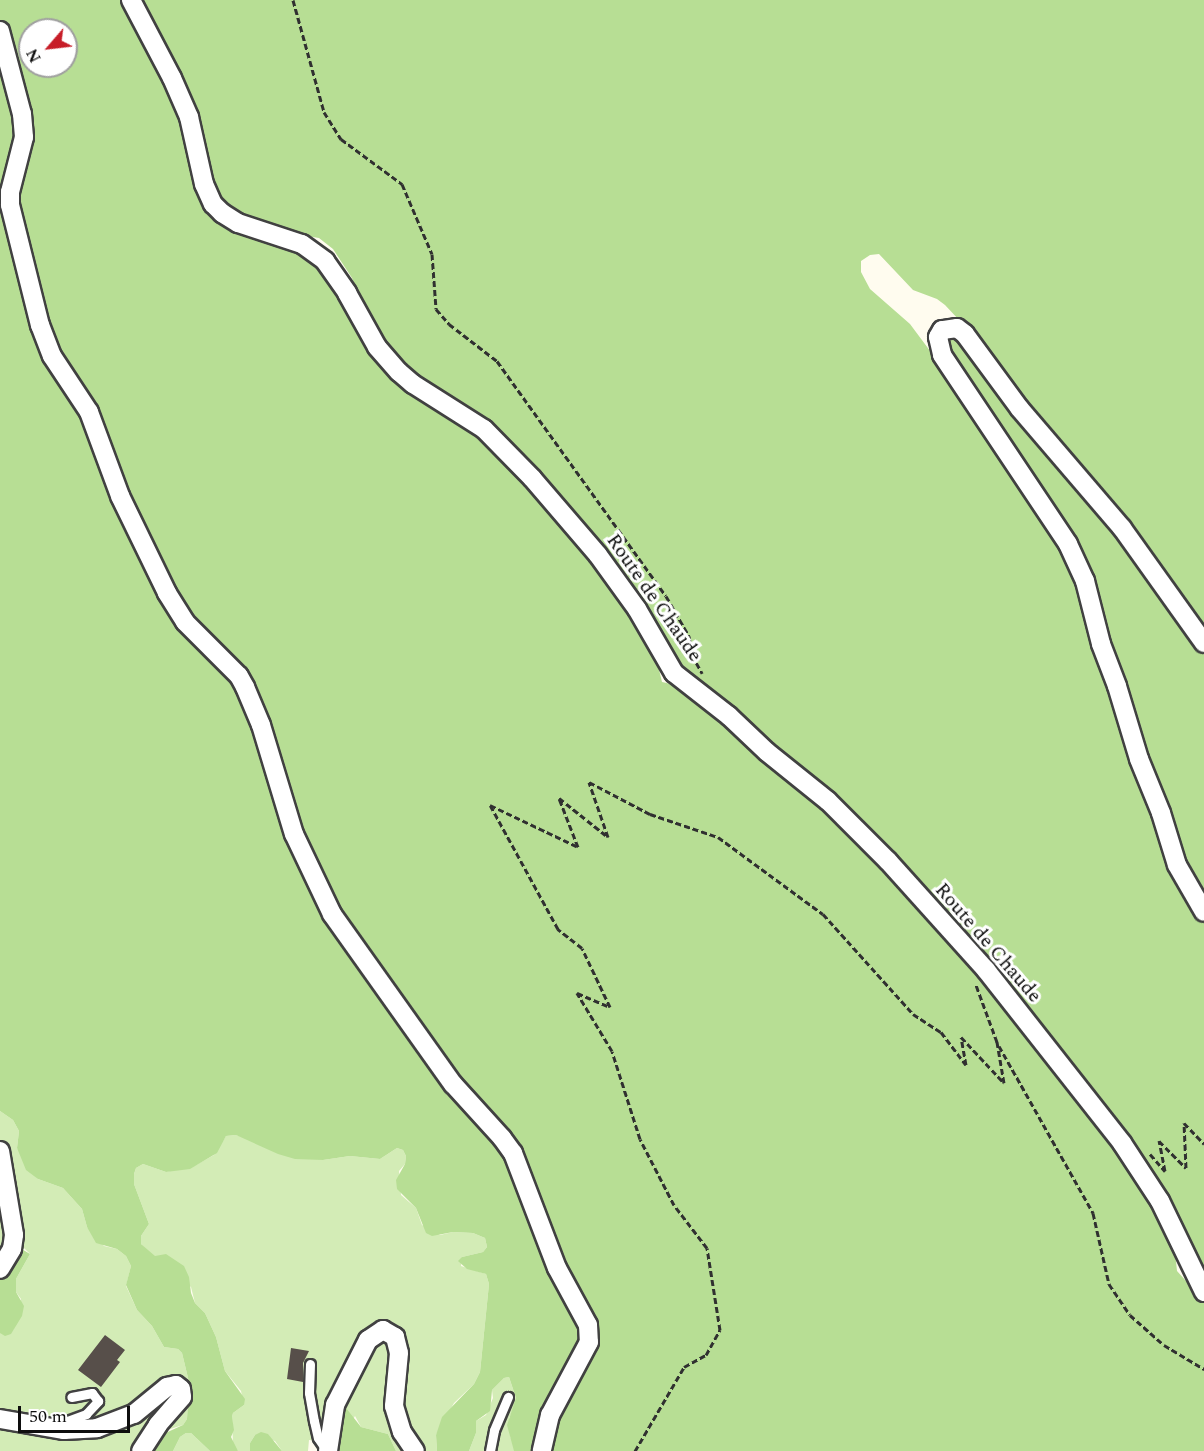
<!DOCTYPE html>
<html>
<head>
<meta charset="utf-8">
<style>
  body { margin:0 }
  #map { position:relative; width:1204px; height:1451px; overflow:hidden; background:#fffcef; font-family:Spectral,serif }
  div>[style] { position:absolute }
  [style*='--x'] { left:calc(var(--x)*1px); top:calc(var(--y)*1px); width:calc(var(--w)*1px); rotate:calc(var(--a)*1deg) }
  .green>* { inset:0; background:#d3ecb6 }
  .forest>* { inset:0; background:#b7de94 }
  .building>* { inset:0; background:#574f4a }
  .path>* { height:3px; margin-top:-1.5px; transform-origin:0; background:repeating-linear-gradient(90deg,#303030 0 6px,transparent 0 9px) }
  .roads { filter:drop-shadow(2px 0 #414141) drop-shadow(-2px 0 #414141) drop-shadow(0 2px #414141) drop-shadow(0 -2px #414141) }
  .service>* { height:9px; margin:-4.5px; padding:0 4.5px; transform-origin:4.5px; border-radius:4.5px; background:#fff }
  .minor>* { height:18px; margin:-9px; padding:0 9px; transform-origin:9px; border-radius:9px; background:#fff }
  span { translate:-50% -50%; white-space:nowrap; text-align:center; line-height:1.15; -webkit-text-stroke:6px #fff; paint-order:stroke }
  .street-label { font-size:20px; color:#0e0e0e }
  .north { position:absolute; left:18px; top:18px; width:60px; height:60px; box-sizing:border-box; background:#fff; border:2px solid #9f9f9f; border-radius:50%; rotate:242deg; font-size:16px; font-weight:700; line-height:24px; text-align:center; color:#0e0e0e }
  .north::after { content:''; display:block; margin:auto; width:21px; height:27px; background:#c71d28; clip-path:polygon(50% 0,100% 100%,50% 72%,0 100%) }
  .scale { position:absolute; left:18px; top:1406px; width:112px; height:27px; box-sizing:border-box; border:3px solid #0e0e0e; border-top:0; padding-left:8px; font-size:18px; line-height:21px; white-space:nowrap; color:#0e0e0e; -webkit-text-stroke:4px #fff; paint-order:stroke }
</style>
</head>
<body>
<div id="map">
  <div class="green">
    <div style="clip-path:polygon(0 1111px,13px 1120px,19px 1131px,17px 1148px,38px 1179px,63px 1188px,82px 1209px,87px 1227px,104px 1246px,117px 1249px,126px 1256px,131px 1266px,126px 1286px,137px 1310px,152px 1326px,164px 1347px,178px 1349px,182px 1353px,189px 1382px,187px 1419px,183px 1425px,167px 1430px,153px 1451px,0 1451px,0 1333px,13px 1330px,15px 1326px,21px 1299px,16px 1292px,16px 1279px,30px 1254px,24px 1248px,13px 1267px,0 1276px)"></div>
    <div style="clip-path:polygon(236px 1135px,323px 1160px,350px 1156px,380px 1159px,397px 1148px,403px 1150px,406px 1156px,405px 1164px,399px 1171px,401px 1195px,416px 1208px,422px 1225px,440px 1235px,453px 1232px,473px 1233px,485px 1238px,487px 1247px,483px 1252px,462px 1257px,461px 1266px,486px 1274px,489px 1284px,480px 1372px,474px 1384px,454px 1403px,436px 1435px,437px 1451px,396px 1451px,388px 1434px,361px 1427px,355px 1416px,334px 1451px,319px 1451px,317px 1441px,309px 1440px,308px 1451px,282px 1451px,275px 1441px,255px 1435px,250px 1443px,250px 1451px,238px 1451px,233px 1446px,232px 1417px,233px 1413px,244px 1405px,241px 1391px,225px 1371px,216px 1337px,205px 1313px,195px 1303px,191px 1287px,147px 1251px,141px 1244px,141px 1236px,149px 1224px,134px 1184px,134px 1174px,136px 1168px,143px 1164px,166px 1172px,196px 1165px,214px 1155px,226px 1136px)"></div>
    <div style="clip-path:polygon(509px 1377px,516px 1398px,517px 1403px,509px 1418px,510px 1436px,516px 1449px,514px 1451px,469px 1451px,476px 1433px,476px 1421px,486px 1415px,493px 1398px,492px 1390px,504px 1378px)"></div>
    <div style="clip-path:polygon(186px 1433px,191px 1433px,210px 1451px,173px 1451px,180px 1437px)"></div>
  </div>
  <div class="forest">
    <div style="clip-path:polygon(evenodd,0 0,126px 0,178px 107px,193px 151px,204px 206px,311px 259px,325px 275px,364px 337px,510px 463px,602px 569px,656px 657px,662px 682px,680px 686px,818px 799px,954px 941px,1147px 1190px,1175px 1252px,1177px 1271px,1204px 1301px,1204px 1451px,514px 1451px,507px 1425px,516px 1398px,509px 1377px,504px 1378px,492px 1390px,490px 1411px,476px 1421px,476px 1433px,469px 1451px,437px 1451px,436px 1435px,442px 1417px,474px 1384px,480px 1372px,489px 1284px,486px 1274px,467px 1269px,458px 1261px,462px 1257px,483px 1252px,487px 1247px,485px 1238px,473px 1233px,453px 1232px,432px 1236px,426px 1233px,416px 1208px,397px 1189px,396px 1180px,405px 1164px,406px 1156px,403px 1150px,397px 1148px,380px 1159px,350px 1156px,323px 1160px,295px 1159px,278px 1154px,236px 1135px,226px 1136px,217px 1153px,190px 1169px,166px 1172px,143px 1164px,136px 1168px,134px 1174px,134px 1184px,149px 1224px,141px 1236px,141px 1244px,155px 1256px,166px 1254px,184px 1266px,189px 1277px,191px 1293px,195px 1303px,205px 1313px,216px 1337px,225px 1371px,245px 1399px,244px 1405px,233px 1413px,232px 1417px,234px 1430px,231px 1437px,238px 1451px,210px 1451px,191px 1433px,186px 1433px,180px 1437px,173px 1451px,153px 1451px,160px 1443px,161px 1435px,183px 1425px,187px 1419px,189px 1382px,182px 1353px,178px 1349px,164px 1347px,152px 1326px,137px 1310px,126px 1285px,131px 1266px,126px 1256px,117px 1249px,96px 1243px,87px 1227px,82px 1209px,63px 1188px,38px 1179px,26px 1170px,17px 1148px,19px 1131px,13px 1120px,0 1111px,0 0,30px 30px,66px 30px,66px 66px,30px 66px,30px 30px)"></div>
    <div style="clip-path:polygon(137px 0,1204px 0,1204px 636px,974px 336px,945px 305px,937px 299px,913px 290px,879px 254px,870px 255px,861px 261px,861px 272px,870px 289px,910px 324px,945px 371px,1028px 489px,1077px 577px,1155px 821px,1169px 873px,1199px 912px,1204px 922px,1204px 1281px,1184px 1244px,990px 967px,685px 674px,548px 492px,417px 382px,377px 338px,352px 278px,333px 249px,319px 238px,289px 233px,233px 213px,224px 202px,213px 188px)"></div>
    <div style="clip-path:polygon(949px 336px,956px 338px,970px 356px,1002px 402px,1088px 495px,1204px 654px,1204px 893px,1186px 865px,1060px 517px,966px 384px,944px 339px)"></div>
    <div style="clip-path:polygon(20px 1248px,30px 1254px,16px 1279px,16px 1292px,24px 1306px,22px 1316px,11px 1334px,5px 1336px,0 1333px,0 1276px,15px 1264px)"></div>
    <div style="clip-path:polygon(346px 1408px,361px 1427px,388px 1434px,396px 1451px,334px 1451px,340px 1409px)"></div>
    <div style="clip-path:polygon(261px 1432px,268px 1434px,282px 1451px,250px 1451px,250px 1443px,255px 1435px)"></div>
  </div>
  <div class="building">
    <div style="clip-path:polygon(105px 1335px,125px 1350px,117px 1360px,120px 1362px,101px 1387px,78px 1370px)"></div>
    <div style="clip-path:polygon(291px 1348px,309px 1351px,303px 1363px,303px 1382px,287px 1379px)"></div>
  </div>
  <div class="path">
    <div style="--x:293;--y:0;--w:116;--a:74.5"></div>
    <div style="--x:324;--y:112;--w:32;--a:58"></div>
    <div style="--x:341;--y:139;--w:76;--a:36.4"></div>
    <div style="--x:402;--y:184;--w:76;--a:66.8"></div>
    <div style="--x:432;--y:254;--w:55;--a:85.8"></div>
    <div style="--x:436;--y:309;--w:20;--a:49"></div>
    <div style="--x:449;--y:324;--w:61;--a:37.6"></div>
    <div style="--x:497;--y:361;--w:289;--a:54.3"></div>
    <div style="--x:666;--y:596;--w:46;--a:60.1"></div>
    <div style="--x:689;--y:636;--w:19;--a:81"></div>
    <div style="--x:692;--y:655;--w:21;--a:61"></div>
    <div style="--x:999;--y:1046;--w:192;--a:60.6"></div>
    <div style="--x:1093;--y:1213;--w:73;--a:77.3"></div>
    <div style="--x:1109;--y:1284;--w:37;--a:56"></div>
    <div style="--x:1130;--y:1315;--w:45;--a:41.4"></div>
    <div style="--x:1164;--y:1345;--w:47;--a:31"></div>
    <div style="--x:1150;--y:1154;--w:23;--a:49"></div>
    <div style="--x:1165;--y:1171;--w:31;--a:-101"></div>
    <div style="--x:1159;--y:1141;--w:38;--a:45"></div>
    <div style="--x:1186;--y:1168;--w:45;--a:-92.5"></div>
    <div style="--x:1184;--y:1123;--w:29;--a:46"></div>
    <div style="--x:635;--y:1451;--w:97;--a:-59.7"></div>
    <div style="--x:684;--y:1367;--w:25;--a:-29"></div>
    <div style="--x:706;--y:1355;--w:29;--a:-61"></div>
    <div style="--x:720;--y:1330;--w:83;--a:-99"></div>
    <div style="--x:707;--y:1248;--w:54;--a:-127.5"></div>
    <div style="--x:674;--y:1205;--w:74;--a:-117.3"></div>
    <div style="--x:640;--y:1139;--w:92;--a:-107.7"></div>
    <div style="--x:612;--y:1051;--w:68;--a:-121.1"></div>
    <div style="--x:577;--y:993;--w:36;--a:23"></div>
    <div style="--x:610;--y:1007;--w:65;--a:-115.4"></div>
    <div style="--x:582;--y:948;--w:31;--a:-142"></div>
    <div style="--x:558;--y:929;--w:141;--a:-118.7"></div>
    <div style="--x:490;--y:805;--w:98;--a:25.5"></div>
    <div style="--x:578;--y:847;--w:53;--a:-111.2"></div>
    <div style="--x:559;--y:798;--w:63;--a:38.5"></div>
    <div style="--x:608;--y:837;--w:58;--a:-109.1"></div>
    <div style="--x:589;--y:782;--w:69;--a:27.7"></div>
    <div style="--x:650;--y:814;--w:72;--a:18.7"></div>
    <div style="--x:718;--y:837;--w:130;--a:36.3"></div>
    <div style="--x:823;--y:914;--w:135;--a:48"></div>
    <div style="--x:913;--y:1014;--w:33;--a:33"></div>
    <div style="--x:941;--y:1032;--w:41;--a:52.9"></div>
    <div style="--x:966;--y:1065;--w:28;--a:-100"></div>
    <div style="--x:961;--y:1037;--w:63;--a:46.9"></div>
    <div style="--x:1004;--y:1083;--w:42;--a:-99.7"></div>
    <div style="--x:997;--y:1042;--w:61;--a:-110.2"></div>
  </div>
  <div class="roads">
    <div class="service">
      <div style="--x:310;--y:1364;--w:29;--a:92"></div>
      <div style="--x:309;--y:1393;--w:28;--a:80"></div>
      <div style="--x:314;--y:1421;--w:17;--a:77"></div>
      <div style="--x:318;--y:1438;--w:16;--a:55"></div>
      <div style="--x:59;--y:1424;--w:29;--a:-20"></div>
      <div style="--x:86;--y:1414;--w:18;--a:-47"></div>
      <div style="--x:98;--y:1401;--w:10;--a:-127"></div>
      <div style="--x:92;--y:1393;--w:21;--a:169"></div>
      <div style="--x:490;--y:1451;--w:21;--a:-79"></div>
      <div style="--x:494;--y:1430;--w:36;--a:-67"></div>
    </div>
    <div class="minor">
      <div style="--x:131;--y:0;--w:88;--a:62.3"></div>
      <div style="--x:172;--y:78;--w:43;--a:66.4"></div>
      <div style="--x:189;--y:117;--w:69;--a:77.4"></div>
      <div style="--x:204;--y:184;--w:22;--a:66"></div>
      <div style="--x:213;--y:204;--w:13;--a:45"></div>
      <div style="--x:222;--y:213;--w:19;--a:32"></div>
      <div style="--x:238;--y:223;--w:67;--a:18.2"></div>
      <div style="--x:302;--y:244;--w:29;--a:36"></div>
      <div style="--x:325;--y:261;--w:39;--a:55"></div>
      <div style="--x:347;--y:293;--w:62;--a:60.9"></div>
      <div style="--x:377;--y:347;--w:33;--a:49"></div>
      <div style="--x:399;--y:372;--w:18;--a:41"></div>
      <div style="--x:413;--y:384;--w:84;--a:32.4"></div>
      <div style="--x:484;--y:429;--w:69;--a:45.6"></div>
      <div style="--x:532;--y:478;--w:101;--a:49.4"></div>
      <div style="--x:598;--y:555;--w:67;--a:54.2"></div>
      <div style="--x:637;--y:609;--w:74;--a:60"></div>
      <div style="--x:674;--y:673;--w:70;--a:38"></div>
      <div style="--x:729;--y:716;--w:52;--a:43.5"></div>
      <div style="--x:767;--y:752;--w:78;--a:38.8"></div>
      <div style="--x:828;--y:801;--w:85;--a:45"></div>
      <div style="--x:888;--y:861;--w:147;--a:48"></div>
      <div style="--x:986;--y:970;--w:220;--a:51.8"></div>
      <div style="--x:1122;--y:1143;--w:69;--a:56.8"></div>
      <div style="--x:1160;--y:1201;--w:101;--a:64.2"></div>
      <div style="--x:0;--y:31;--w:86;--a:75.2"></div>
      <div style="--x:22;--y:114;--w:23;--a:85"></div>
      <div style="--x:24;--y:137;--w:57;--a:104.3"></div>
      <div style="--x:10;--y:192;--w:13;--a:90"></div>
      <div style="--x:10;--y:205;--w:124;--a:76"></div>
      <div style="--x:40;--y:325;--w:33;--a:69"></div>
      <div style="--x:52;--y:356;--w:67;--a:56.5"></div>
      <div style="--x:89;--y:412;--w:90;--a:69.7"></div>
      <div style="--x:120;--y:496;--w:108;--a:64.1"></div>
      <div style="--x:167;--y:593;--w:34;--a:58"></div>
      <div style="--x:185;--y:622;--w:76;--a:45"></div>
      <div style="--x:239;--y:676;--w:13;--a:61"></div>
      <div style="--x:245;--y:687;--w:41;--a:67.2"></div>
      <div style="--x:261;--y:725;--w:114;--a:73.2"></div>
      <div style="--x:294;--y:834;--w:89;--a:64.6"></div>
      <div style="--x:332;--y:914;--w:209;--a:54.6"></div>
      <div style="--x:453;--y:1084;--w:73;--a:47.8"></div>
      <div style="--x:502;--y:1138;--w:19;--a:54"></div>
      <div style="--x:513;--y:1153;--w:123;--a:69.1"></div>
      <div style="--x:557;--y:1268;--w:65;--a:61.5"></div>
      <div style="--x:588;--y:1325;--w:17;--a:87"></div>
      <div style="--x:589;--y:1342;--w:83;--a:118.1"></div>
      <div style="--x:550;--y:1415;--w:37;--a:103"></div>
      <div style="--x:1204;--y:643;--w:141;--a:-125.5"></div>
      <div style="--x:1122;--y:528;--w:157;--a:-130.6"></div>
      <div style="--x:1020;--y:409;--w:93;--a:-126.3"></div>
      <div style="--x:965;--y:334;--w:10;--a:-143"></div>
      <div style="--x:957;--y:328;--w:15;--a:172"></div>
      <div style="--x:942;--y:330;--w:8;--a:120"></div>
      <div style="--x:938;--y:337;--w:18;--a:77"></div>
      <div style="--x:942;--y:355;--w:227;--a:56.3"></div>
      <div style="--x:1068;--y:544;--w:41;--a:65.3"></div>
      <div style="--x:1085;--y:581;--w:65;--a:75.7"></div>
      <div style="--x:1101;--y:644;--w:45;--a:69.1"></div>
      <div style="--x:1117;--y:686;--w:76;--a:73.2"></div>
      <div style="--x:1139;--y:759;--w:58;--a:67.8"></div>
      <div style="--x:1161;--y:813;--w:54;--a:72.9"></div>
      <div style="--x:1177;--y:865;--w:54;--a:60.1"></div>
      <div style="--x:0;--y:1151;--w:85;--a:80.5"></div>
      <div style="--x:14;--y:1235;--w:14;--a:98"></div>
      <div style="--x:12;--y:1249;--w:23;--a:121"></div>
      <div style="--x:0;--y:1419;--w:65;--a:9.8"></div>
      <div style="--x:64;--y:1430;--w:33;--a:-3"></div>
      <div style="--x:97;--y:1428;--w:40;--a:-21"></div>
      <div style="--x:134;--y:1414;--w:43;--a:-39.3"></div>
      <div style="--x:167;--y:1387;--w:9;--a:-13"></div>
      <div style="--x:176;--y:1385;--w:6;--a:39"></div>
      <div style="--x:181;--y:1389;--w:8;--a:83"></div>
      <div style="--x:182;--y:1397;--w:37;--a:131"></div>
      <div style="--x:158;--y:1425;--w:31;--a:123"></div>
      <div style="--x:328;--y:1451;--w:47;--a:-81.3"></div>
      <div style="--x:335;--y:1405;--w:73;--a:-63.1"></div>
      <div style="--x:368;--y:1340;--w:18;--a:-34"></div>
      <div style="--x:383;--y:1330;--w:14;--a:30"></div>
      <div style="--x:395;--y:1337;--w:16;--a:76"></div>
      <div style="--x:399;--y:1353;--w:53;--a:95.4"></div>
      <div style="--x:394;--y:1406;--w:27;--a:73"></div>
      <div style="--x:402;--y:1432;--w:23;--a:56"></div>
    </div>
  </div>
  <div class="street-label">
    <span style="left:654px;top:598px;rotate:55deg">Route de Chaude</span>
    <span style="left:988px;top:943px;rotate:49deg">Route de Chaude</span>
  </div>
  <div class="north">N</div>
  <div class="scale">50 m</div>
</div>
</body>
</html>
